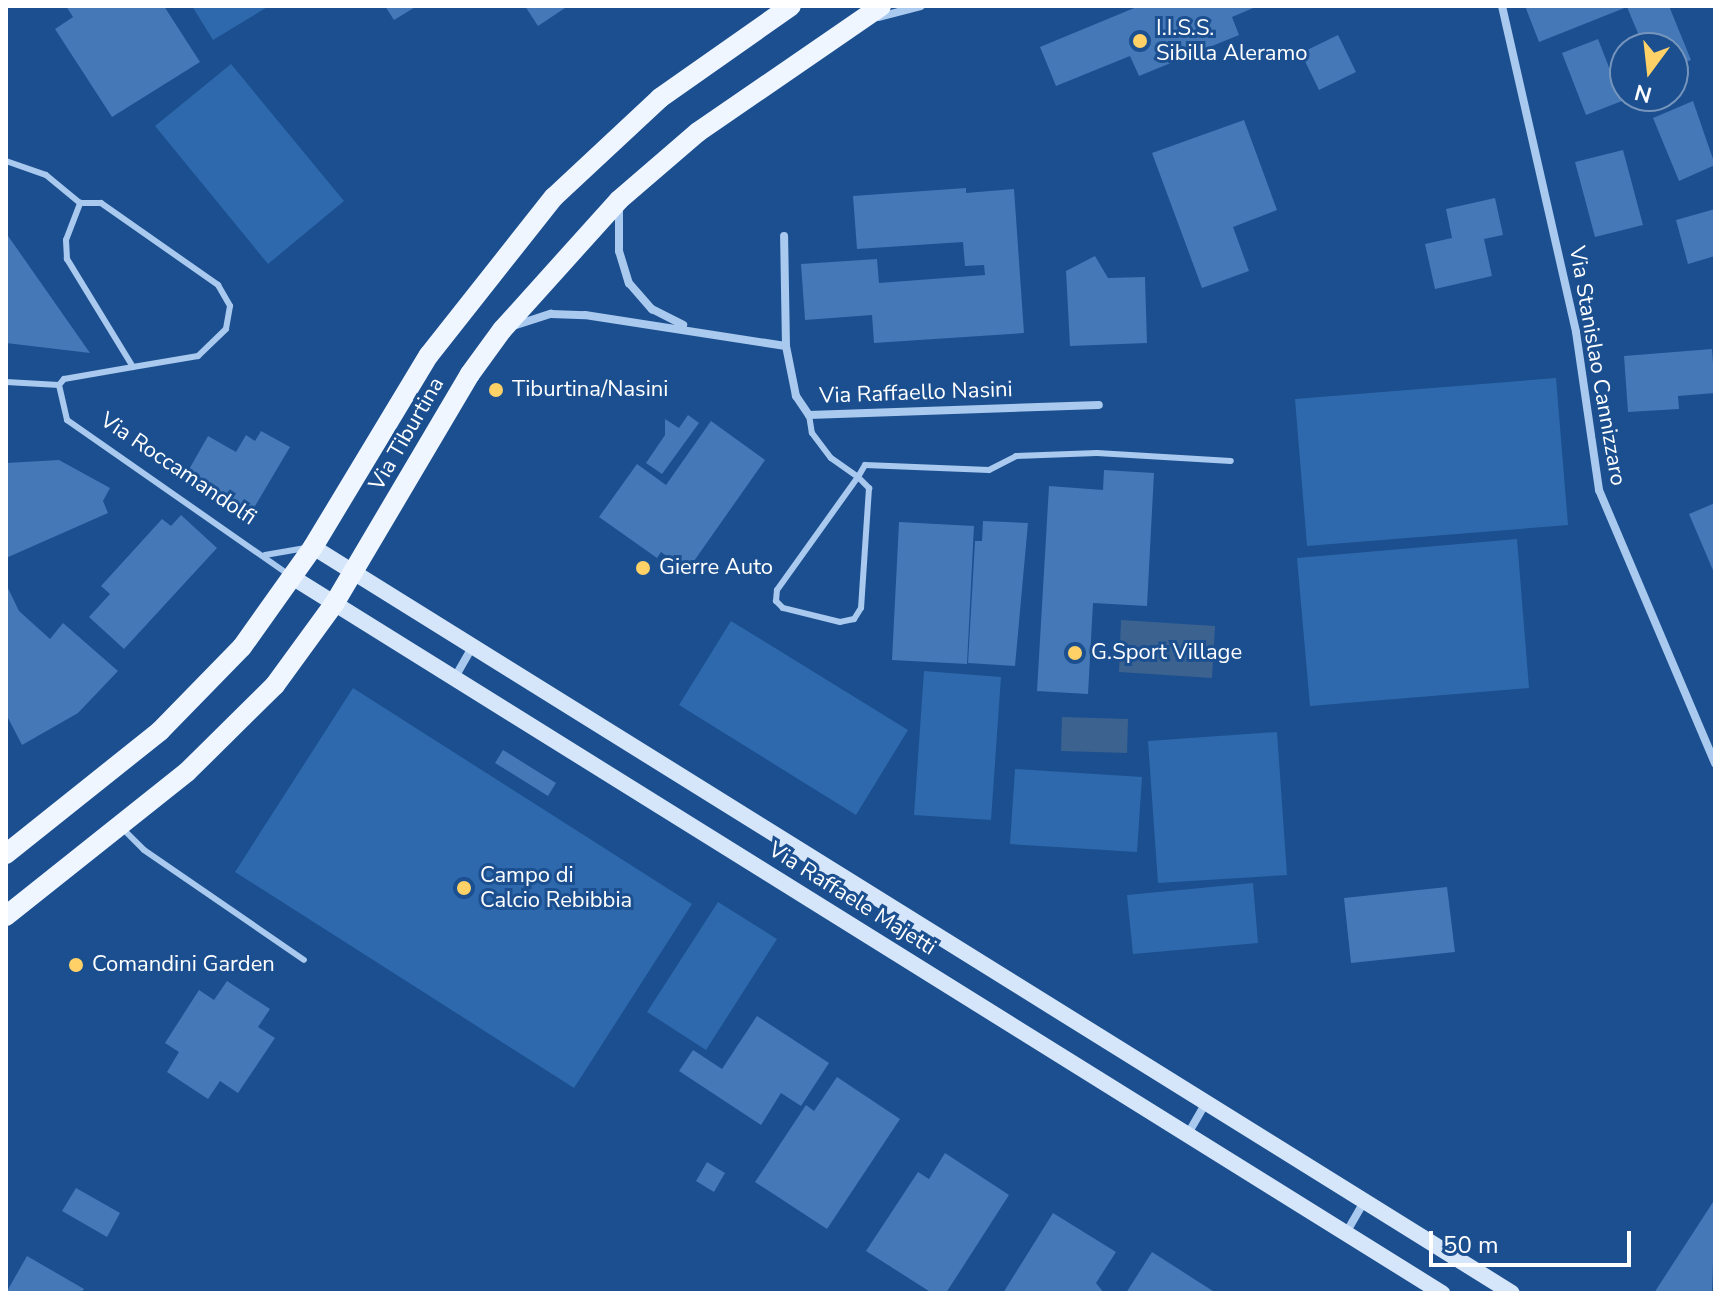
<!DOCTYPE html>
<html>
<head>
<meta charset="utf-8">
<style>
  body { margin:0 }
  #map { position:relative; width:1721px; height:1299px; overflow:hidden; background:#1b4f8f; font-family:"Nunito Sans",sans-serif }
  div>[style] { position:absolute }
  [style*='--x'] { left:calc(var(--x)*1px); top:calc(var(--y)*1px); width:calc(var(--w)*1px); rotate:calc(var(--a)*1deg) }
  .green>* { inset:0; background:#2e69ad }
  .water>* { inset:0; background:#3c6290 }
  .building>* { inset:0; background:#4478b7 }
  .lane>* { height:6px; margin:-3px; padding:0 3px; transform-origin:3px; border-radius:3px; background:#a9c9ee }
  .street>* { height:8px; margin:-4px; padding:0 4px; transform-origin:4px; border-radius:4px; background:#a9c9ee }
  .secondary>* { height:16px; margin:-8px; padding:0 8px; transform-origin:8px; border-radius:8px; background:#d6e6fa }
  .primary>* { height:20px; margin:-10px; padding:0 10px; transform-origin:10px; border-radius:10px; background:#f0f6ff }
  .dots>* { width:22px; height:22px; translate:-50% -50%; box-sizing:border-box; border:4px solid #1b4f8f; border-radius:50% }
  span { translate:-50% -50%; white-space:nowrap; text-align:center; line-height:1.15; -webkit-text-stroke:6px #1b4f8f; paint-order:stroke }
  .poi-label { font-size:22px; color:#fff }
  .left { translate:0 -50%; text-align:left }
  .street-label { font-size:22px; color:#fff }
  .frame { position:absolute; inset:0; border:8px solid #fff; pointer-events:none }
  .north { position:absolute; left:1609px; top:32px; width:80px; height:80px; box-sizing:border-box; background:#1b4f8f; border:2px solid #7695bc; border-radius:50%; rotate:195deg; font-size:22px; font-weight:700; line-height:32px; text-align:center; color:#fff }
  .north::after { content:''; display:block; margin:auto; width:28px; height:36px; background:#ffd166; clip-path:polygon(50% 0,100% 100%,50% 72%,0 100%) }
  .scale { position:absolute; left:1429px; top:1231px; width:202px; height:36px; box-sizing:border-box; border:4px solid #fff; border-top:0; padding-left:10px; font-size:24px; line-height:28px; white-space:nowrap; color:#fff; -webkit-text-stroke:6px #1b4f8f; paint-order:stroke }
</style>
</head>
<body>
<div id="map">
  <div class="green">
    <div style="clip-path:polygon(192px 6px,269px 6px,213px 40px)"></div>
    <div style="clip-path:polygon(231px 64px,344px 201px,268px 264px,155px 126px)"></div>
    <div style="clip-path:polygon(1556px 378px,1568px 525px,1307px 546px,1295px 399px)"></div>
    <div style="clip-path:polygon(1517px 539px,1529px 688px,1310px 706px,1297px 558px)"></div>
    <div style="clip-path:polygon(731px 621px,908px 730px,856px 815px,679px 705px)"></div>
    <div style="clip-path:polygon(924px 671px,1001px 677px,991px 820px,914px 815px)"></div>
    <div style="clip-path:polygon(353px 688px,692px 904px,574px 1088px,235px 872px)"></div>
    <div style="clip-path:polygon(1277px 732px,1287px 875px,1158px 883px,1148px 741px)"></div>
    <div style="clip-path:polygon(1015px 769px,1142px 777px,1137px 852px,1010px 844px)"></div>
    <div style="clip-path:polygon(1253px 883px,1258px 943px,1133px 954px,1127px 895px)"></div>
    <div style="clip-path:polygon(718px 902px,777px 939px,706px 1050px,647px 1012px)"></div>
  </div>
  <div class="water">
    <div style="clip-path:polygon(1121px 620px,1215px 626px,1212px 678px,1119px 672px)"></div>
    <div style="clip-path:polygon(1062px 717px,1128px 719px,1127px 753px,1061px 751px)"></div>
  </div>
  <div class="building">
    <div style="clip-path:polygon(66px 6px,164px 6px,200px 62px,112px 117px,55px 29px,73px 17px)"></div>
    <div style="clip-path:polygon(385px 6px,417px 6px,394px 20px)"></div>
    <div style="clip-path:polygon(525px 6px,568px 6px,538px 26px)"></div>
    <div style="clip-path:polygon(1139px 6px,1258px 6px,1232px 17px,1239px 35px,1139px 76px,1130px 56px,1056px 86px,1040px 47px)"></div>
    <div style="clip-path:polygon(1525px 6px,1669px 6px,1691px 60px,1673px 67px,1673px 48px,1631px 48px,1629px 42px,1640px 38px,1627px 7px,1539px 42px)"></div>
    <div style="clip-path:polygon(1338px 35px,1356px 72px,1319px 90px,1301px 53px)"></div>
    <div style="clip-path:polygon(1598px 39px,1622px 101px,1586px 115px,1562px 53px)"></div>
    <div style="clip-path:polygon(1693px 101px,1715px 165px,1679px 181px,1653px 118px)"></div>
    <div style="clip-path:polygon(1244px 120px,1277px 210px,1233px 227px,1249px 271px,1202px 288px,1152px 153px)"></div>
    <div style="clip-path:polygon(1623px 150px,1643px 225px,1595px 237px,1575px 162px)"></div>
    <div style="clip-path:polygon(966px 188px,966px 193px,1014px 189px,1024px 333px,874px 343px,872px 315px,805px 320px,801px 264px,877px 259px,879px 283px,985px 275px,984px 265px,965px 266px,963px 242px,857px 249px,853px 196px)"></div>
    <div style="clip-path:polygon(1495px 198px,1503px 235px,1484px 239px,1492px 276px,1435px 289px,1425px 244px,1452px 238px,1446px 209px)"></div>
    <div style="clip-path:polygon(1715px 209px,1715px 256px,1688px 264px,1676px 220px)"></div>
    <div style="clip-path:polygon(6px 233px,90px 353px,6px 343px)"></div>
    <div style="clip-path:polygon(1095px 256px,1108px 278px,1145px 277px,1147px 343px,1070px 346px,1066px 271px)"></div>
    <div style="clip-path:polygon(1712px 349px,1715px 393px,1678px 396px,1679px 409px,1628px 412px,1624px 356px)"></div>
    <div style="clip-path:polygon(688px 415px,699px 423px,662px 474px,646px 463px,665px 435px,665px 419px,679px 428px)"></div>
    <div style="clip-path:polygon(711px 421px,765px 460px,687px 571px,661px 552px,657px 558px,599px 517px,637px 464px,666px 485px)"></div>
    <div style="clip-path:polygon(261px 431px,290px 447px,252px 511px,187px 473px,208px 436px,236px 452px,246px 435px,255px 441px)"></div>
    <div style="clip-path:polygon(59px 460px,110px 488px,103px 501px,108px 513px,6px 558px,6px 463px)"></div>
    <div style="clip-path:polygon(1104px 470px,1154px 473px,1147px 606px,1093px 603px,1088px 694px,1037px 691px,1049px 486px,1103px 490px)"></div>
    <div style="clip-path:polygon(1715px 503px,1715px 575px,1689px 514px)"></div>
    <div style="clip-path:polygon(181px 515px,217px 548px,124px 649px,89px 617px,110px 594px,101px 586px,162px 519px,171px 526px)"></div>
    <div style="clip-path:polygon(983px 521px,1028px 523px,1015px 666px,968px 663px,975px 541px,982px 541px)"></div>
    <div style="clip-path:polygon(899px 522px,974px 526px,967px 664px,892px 660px)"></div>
    <div style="clip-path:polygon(6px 584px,19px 611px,50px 639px,63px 623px,118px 671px,78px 713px,22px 745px,6px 714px)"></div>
    <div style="clip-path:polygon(503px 750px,556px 783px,548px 796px,495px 763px)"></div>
    <div style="clip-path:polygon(1447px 887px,1455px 952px,1351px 963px,1344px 898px)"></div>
    <div style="clip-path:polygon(227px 981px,270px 1009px,258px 1027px,275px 1038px,238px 1093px,220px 1081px,208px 1099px,167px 1072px,179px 1052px,165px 1043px,199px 990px,214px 1000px)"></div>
    <div style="clip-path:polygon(757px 1016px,829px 1063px,801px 1106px,781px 1093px,761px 1125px,679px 1071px,693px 1050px,722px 1069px)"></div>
    <div style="clip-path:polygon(837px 1077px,900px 1119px,827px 1229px,755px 1182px,806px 1105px,814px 1111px)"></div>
    <div style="clip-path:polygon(945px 1153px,1009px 1195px,946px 1293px,932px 1293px,866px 1251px,918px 1172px,929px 1179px)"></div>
    <div style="clip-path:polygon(707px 1162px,725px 1173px,714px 1192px,696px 1181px)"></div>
    <div style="clip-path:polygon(76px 1188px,120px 1213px,107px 1237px,62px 1211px)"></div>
    <div style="clip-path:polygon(1715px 1199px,1712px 1293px,1654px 1293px)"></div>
    <div style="clip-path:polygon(1053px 1213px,1116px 1252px,1096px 1283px,1104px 1293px,1003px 1293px)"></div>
    <div style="clip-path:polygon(1152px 1252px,1216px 1293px,1126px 1293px)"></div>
    <div style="clip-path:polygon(27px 1256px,84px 1289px,81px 1293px,6px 1293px)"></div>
  </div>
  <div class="lane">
    <div style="--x:6;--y:161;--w:42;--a:19.3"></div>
    <div style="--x:46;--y:175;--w:44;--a:39.5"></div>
    <div style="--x:133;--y:367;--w:127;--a:-121.4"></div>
    <div style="--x:67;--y:259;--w:19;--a:-93"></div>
    <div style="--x:66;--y:240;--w:40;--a:-69"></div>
    <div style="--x:80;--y:203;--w:21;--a:0"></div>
    <div style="--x:101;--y:203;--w:143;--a:35"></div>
    <div style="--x:218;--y:285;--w:24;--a:60"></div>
    <div style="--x:230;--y:306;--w:23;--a:100"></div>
    <div style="--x:226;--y:329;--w:39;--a:136"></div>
    <div style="--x:198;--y:356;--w:66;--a:170.4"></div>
    <div style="--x:133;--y:367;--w:70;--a:170.1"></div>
    <div style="--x:64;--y:379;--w:8;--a:130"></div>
    <div style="--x:59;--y:385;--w:36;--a:77"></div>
    <div style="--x:67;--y:420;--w:269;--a:34.9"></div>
    <div style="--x:6;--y:382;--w:53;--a:3.2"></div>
    <div style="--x:809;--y:415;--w:18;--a:81"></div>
    <div style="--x:812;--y:433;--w:31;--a:53"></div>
    <div style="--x:831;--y:458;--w:33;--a:35"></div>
    <div style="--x:858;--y:477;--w:16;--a:45"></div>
    <div style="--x:869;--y:488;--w:120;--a:93.8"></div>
    <div style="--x:861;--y:608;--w:13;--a:122"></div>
    <div style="--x:854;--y:619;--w:14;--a:168"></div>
    <div style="--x:840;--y:622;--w:59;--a:-166.2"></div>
    <div style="--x:783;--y:608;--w:10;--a:-135"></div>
    <div style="--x:776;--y:601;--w:11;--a:-85"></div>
    <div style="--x:777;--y:590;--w:139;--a:-54.4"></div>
    <div style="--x:858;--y:477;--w:14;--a:-60"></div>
    <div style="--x:865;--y:465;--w:124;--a:2.3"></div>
    <div style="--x:989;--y:470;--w:30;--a:-27"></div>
    <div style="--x:1016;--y:456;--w:81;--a:-2.1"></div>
    <div style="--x:1097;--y:453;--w:134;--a:3.4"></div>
    <div style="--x:265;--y:555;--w:41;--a:-9.9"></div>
    <div style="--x:122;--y:828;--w:31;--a:45"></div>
    <div style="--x:144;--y:850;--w:194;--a:34.5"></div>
  </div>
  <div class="street">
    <div style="--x:1502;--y:6;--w:334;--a:77.2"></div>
    <div style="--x:1576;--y:332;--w:160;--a:81.7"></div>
    <div style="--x:1599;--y:490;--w:297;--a:67"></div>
    <div style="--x:879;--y:17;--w:43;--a:-14.7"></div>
    <div style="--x:619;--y:208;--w:43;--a:90"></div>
    <div style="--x:619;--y:251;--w:34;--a:73"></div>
    <div style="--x:629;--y:283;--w:35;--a:49"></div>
    <div style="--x:652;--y:309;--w:35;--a:27"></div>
    <div style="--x:513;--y:326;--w:40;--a:-18"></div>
    <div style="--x:551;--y:314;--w:34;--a:2"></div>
    <div style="--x:585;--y:315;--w:203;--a:8.8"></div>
    <div style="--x:786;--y:346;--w:110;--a:-91"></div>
    <div style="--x:786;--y:346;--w:51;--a:78.7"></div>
    <div style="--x:796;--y:396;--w:23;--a:56"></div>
    <div style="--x:809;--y:415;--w:290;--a:-2"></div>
    <div style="--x:454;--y:679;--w:40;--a:-60.3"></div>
    <div style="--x:1189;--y:1132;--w:32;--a:-60"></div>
    <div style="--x:1346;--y:1233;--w:36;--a:-60"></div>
  </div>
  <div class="secondary">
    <div style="--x:313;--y:547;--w:1412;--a:31.89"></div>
    <div style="--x:292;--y:577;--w:1355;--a:31.91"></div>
  </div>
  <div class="primary">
    <div style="--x:6;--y:854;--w:197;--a:-38.6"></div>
    <div style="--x:160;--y:731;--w:117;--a:-45.7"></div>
    <div style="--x:242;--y:647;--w:123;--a:-54.6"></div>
    <div style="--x:313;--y:547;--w:224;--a:-58.9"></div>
    <div style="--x:429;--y:355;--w:201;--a:-51.7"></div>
    <div style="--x:554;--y:197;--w:145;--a:-43"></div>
    <div style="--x:660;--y:98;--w:160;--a:-35.1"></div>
    <div style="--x:6;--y:916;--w:231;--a:-38.5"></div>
    <div style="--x:187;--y:772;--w:124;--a:-44.7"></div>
    <div style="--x:275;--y:685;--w:100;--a:-53.9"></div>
    <div style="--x:334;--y:604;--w:267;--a:-59.4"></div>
    <div style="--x:470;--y:374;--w:54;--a:-54"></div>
    <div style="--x:502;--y:330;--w:175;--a:-48"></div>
    <div style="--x:619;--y:200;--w:104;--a:-40.7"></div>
    <div style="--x:698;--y:132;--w:222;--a:-34.5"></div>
  </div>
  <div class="dots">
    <div style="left:1140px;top:41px;background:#ffd166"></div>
    <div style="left:496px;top:390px;background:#ffd166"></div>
    <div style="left:643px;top:568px;background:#ffd166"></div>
    <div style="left:1075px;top:653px;background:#ffd166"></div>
    <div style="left:464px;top:888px;background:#ffd166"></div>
    <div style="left:76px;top:965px;background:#ffd166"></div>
  </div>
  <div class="poi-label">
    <span class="left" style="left:1156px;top:41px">I.I.S.S.<br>Sibilla Aleramo</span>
    <span class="left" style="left:512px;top:390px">Tiburtina/Nasini</span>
    <span class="left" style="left:659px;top:568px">Gierre Auto</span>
    <span class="left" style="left:1091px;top:653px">G.Sport Village</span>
    <span class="left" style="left:480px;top:888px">Campo di<br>Calcio Rebibbia</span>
    <span class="left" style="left:92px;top:965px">Comandini Garden</span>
  </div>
  <div class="street-label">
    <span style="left:1597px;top:366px;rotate:80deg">Via Stanislao Cannizzaro</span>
    <span style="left:916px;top:393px;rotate:-2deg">Via Raffaello Nasini</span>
    <span style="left:407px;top:434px;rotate:-60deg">Via Tiburtina</span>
    <span style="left:178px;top:469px;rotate:34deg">Via Roccamandolfi</span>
    <span style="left:852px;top:899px;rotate:32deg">Via Raffaele Majetti</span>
  </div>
  <div class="frame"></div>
  <div class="north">N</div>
  <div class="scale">50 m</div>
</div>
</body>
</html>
